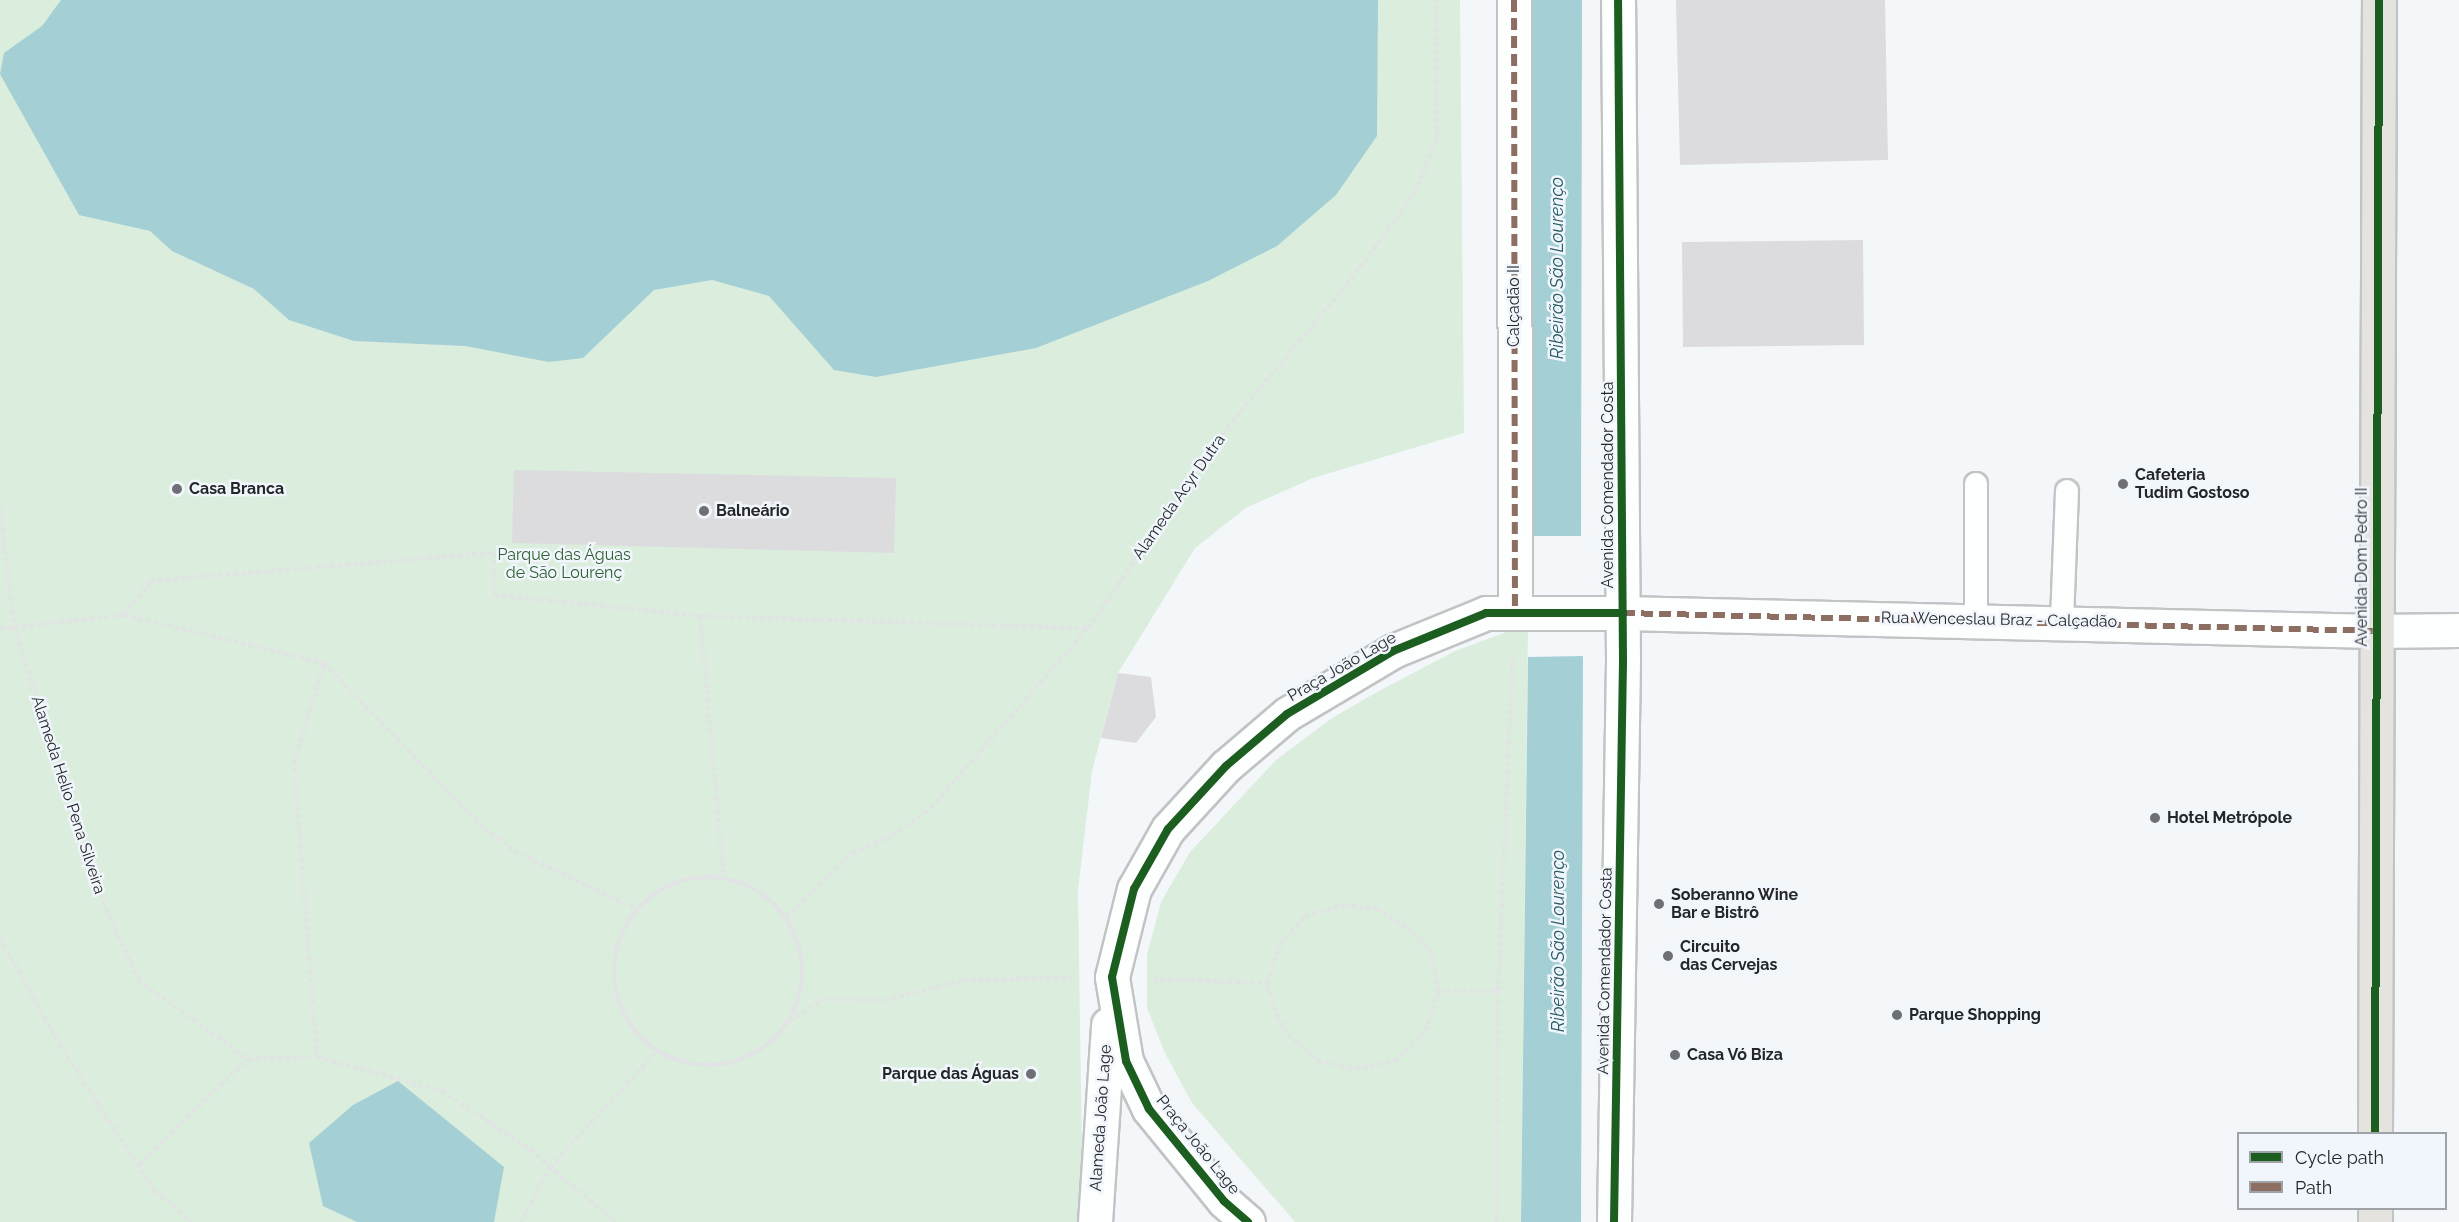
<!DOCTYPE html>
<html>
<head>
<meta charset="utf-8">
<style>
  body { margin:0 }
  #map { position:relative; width:2459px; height:1222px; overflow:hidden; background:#f4f7fa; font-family:Raleway,sans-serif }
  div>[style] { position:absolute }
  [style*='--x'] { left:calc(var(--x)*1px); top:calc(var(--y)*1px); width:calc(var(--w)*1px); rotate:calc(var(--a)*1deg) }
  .green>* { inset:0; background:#dbeddd }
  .water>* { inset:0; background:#a4d0d5 }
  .building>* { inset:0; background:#dcdcdf }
  .path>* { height:4px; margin-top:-2px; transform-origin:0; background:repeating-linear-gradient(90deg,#e1e3e4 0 4.5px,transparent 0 7.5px) }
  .path>.ring { margin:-2px; padding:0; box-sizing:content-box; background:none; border:4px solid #e1e3e4; border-radius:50% }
  .roads { filter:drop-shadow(2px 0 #c1c3c5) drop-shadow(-2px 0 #c1c3c5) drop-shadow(0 2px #c1c3c5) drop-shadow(0 -2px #c1c3c5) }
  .service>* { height:22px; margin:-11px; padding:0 11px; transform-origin:11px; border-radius:11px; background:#fdfefe }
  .pedestrian>* { height:33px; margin:-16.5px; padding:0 16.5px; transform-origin:16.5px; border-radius:16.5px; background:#fdfefe }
  .minor>* { height:33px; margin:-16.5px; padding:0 16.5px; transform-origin:16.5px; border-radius:16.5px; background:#fdfefe }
  .primary>* { height:33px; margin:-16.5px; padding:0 16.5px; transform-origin:16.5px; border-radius:16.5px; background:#e4e3de }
  .quiet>* { height:6px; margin-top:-3px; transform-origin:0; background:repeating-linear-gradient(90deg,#8d6e63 0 12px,transparent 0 18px) }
  .cycleway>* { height:8px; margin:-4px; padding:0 4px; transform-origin:4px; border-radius:4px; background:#1b5e20 }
  .dots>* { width:16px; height:16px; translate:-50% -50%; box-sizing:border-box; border:3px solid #f1f6fd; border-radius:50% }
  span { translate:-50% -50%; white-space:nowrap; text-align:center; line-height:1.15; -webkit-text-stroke:5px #f1f6fd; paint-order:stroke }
  .street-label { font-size:16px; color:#242628 }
  .poi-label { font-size:16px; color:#242628; font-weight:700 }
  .left { translate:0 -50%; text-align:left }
  .right { translate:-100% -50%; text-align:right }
  .park-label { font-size:16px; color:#2d5f2f }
  .water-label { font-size:18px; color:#255a5f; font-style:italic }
  .legend { position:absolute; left:2237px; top:1132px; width:210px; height:78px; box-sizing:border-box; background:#f1f6fd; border:2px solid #9fa3a8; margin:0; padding:8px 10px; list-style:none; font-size:18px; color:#242628 }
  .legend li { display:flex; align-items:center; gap:12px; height:30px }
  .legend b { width:30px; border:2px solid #9fa3a8 }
</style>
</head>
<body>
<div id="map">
  <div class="green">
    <div style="clip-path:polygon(0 0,1460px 0,1464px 433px,1313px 478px,1246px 508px,1195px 548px,1118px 673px,1092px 771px,1078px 890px,1083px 1222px,0 1222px)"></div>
    <div style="clip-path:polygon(1528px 624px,1521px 1222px,1295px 1222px,1192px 1103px,1165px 1053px,1147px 1008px,1147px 955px,1161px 902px,1190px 852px,1276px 760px,1332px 718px,1379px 691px,1455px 651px)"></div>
  </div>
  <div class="water">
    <div style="clip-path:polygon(61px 0,1378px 0,1377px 136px,1336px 195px,1277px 246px,1208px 281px,1036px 348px,876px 377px,834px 370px,769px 296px,712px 280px,654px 290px,583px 358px,549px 362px,465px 346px,354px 341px,289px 320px,254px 289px,172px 251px,150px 231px,79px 215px,0 74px,4px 53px,42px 26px)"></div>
    <div style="clip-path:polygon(1533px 0,1582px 0,1581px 536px,1533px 536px)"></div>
    <div style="clip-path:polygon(1583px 656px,1581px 1222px,1521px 1222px,1528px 657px)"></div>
    <div style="clip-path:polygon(398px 1081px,504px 1167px,494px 1222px,357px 1222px,323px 1206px,309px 1143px,353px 1105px)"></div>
  </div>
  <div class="building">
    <div style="clip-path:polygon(1676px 0,1885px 0,1888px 160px,1680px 165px)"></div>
    <div style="clip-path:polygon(1863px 240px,1864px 345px,1683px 347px,1682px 242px)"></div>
    <div style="clip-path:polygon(514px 470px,896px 478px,894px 553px,512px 543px)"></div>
    <div style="clip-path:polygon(1118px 673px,1151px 677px,1156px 717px,1136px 743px,1101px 738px)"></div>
  </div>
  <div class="path">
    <div style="--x:0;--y:506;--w:122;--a:83.4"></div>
    <div style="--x:14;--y:627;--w:266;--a:72.5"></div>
    <div style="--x:94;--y:881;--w:108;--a:66"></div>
    <div style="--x:138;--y:980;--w:135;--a:35.7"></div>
    <div style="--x:124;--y:615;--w:43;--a:-51.5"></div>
    <div style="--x:151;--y:581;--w:344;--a:-4.7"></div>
    <div style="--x:494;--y:553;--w:42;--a:88.6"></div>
    <div style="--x:495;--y:595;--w:206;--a:5.8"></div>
    <div style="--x:700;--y:616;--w:388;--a:1.8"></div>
    <div style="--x:700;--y:616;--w:263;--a:84.8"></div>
    <div style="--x:0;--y:629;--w:125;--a:-6.4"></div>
    <div style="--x:124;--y:615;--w:206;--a:13.5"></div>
    <div style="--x:324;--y:663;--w:223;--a:46.1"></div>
    <div style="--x:479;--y:824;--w:44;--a:37.6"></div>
    <div style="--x:514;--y:851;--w:135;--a:25.4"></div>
    <div class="ring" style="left:614px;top:877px;width:184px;height:184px"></div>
    <div style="--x:1344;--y:905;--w:32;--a:7"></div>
    <div style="--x:1376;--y:909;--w:36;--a:30"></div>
    <div style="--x:1407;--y:927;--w:33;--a:45"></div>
    <div style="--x:1430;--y:950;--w:42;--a:77.6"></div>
    <div style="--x:1439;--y:991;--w:44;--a:108.4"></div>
    <div style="--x:1425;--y:1033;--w:39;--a:136"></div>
    <div style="--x:1397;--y:1060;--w:39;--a:167"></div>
    <div style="--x:1359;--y:1069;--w:40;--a:-170"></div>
    <div style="--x:1320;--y:1062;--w:38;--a:-140"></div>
    <div style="--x:1291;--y:1038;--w:24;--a:-123"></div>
    <div style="--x:1278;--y:1018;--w:37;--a:-107"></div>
    <div style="--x:1267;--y:983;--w:42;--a:-70.7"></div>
    <div style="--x:1281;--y:943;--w:36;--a:-48"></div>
    <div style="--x:1305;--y:916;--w:41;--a:-15.8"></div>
    <div style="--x:786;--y:917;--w:93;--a:-43.7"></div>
    <div style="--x:853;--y:853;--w:44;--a:-24.2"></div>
    <div style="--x:893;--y:835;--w:47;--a:-35.4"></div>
    <div style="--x:931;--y:808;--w:239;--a:-48.9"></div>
    <div style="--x:1088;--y:628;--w:236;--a:-55.4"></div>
    <div style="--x:1222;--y:434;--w:202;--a:-50.2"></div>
    <div style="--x:1351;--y:279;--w:107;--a:-53.3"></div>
    <div style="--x:1415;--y:193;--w:60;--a:-68.6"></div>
    <div style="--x:1437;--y:137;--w:137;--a:-90.8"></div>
    <div style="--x:0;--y:938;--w:121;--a:60.9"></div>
    <div style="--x:59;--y:1044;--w:176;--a:56.9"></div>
    <div style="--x:155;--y:1191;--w:48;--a:40"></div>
    <div style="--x:1153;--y:979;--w:114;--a:2"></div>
    <div style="--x:1439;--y:991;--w:59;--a:0"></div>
    <div style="--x:790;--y:1021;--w:40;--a:-32.9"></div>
    <div style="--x:824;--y:999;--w:61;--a:0.9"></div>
    <div style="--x:885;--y:1000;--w:81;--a:-14.2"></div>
    <div style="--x:964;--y:980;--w:110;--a:-1"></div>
    <div style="--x:317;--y:1057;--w:295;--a:-94.5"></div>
    <div style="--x:294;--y:763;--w:104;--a:-73.3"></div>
    <div style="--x:139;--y:1165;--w:152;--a:-44.2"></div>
    <div style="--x:248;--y:1059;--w:69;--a:-1.7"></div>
    <div style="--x:317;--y:1057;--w:130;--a:15.2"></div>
    <div style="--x:442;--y:1091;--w:107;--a:33.5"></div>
    <div style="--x:531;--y:1150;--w:25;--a:42"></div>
    <div style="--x:550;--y:1167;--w:62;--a:117.8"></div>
    <div style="--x:616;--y:1222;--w:86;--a:-140.2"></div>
    <div style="--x:550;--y:1167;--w:156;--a:-47.3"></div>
    <div style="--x:1497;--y:1222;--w:231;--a:-89.8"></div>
    <div style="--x:1498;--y:991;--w:338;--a:-87.5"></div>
  </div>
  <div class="roads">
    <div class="service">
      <div style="--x:1976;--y:620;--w:136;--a:-90"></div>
      <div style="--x:2062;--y:621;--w:130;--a:-87.8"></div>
    </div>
    <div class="pedestrian">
      <div style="--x:1514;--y:0;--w:611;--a:89.91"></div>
      <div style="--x:1623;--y:613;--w:752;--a:1.37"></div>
    </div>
    <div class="minor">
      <div style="--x:2375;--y:631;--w:84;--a:-0.7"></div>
      <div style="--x:1095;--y:1222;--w:198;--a:-86.2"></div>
      <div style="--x:1248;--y:1222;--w:32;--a:-139"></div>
      <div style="--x:1224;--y:1201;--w:119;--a:-129.2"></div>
      <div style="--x:1149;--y:1109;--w:53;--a:-115.6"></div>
      <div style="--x:1126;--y:1061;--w:85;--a:-99.5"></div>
      <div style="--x:1112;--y:977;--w:91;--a:-76"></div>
      <div style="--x:1134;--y:889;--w:69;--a:-60.5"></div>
      <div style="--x:1168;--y:829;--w:86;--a:-47.4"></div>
      <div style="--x:1226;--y:766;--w:80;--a:-40.4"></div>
      <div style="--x:1287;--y:714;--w:123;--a:-30.7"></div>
      <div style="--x:1393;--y:651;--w:100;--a:-22.2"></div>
      <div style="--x:1486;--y:613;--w:137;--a:0"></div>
      <div style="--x:1614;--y:1222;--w:562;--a:-89.08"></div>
      <div style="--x:1623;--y:660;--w:660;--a:-90.43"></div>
    </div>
    <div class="primary">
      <div style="--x:2375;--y:1134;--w:1134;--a:-89.8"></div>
      <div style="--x:2375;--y:1208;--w:14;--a:90"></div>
    </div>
  </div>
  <div class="quiet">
    <div style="--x:1514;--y:0;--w:611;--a:89.91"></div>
    <div style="--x:1623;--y:613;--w:752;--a:1.37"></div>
  </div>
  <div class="cycleway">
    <div style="--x:2375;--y:1134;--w:1134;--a:-89.8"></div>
    <div style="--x:1248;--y:1222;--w:32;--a:-139"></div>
    <div style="--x:1224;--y:1201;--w:119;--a:-129.2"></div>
    <div style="--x:1149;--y:1109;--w:53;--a:-115.6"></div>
    <div style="--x:1126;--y:1061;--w:85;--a:-99.5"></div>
    <div style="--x:1112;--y:977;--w:91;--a:-76"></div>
    <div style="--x:1134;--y:889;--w:69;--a:-60.5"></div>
    <div style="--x:1168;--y:829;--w:86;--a:-47.4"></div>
    <div style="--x:1226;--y:766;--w:80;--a:-40.4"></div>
    <div style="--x:1287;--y:714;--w:123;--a:-30.7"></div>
    <div style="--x:1393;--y:651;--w:100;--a:-22.2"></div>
    <div style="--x:1486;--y:613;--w:137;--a:0"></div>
    <div style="--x:1614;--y:1222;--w:562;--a:-89.08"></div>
    <div style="--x:1623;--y:660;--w:660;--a:-90.43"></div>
  </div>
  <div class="dots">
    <div style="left:2123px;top:484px;background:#6d6f72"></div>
    <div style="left:177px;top:489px;background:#6d6f72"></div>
    <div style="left:704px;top:511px;background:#6d6f72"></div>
    <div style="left:2155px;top:818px;background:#6d6f72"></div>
    <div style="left:1659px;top:904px;background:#6d6f72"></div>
    <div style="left:1668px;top:956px;background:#6d6f72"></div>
    <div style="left:1897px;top:1015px;background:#6d6f72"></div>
    <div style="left:1675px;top:1055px;background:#6d6f72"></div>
    <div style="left:1031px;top:1074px;background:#6d6f72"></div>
  </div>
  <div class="street-label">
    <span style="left:1514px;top:306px;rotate:-90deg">Calçadão II</span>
    <span style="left:1608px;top:485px;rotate:-90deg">Avenida Comendador Costa</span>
    <span style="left:1179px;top:497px;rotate:-55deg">Alameda Acyr Dutra</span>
    <span style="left:2362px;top:567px;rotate:-90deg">Avenida Dom Pedro II</span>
    <span style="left:1999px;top:620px;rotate:1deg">Rua Wenceslau Braz - Calçadão</span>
    <span style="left:1342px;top:667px;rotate:-30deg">Praça João Lage</span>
    <span style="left:68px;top:795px;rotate:72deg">Alameda Helio Pena Silveira</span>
    <span style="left:1605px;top:971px;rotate:-89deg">Avenida Comendador Costa</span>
    <span style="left:1101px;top:1118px;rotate:-86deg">Alameda João Lage</span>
    <span style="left:1198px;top:1145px;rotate:51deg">Praça João Lage</span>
  </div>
  <div class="poi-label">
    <span class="left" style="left:2135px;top:484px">Cafeteria<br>Tudim Gostoso</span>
    <span class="left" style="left:189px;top:489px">Casa Branca</span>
    <span class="left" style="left:716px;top:511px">Balneário</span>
    <span class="left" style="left:2167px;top:818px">Hotel Metrópole</span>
    <span class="left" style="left:1671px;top:904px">Soberanno Wine<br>Bar e Bistrô</span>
    <span class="left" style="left:1680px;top:956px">Circuito<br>das Cervejas</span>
    <span class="left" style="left:1909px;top:1015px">Parque Shopping</span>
    <span class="left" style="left:1687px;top:1055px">Casa Vó Biza</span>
    <span class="right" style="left:1019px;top:1074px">Parque das Águas</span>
  </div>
  <div class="park-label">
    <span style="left:564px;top:564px">Parque das Águas<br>de São Lourenç</span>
  </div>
  <div class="water-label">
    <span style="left:1557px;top:268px;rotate:-90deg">Ribeirão São Lourenço</span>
    <span style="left:1558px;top:941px;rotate:-90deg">Ribeirão São Lourenço</span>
  </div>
  <ul class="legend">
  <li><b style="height:8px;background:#1b5e20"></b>Cycle path</li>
  <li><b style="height:8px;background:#8d6e63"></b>Path</li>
  </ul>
</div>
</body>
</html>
